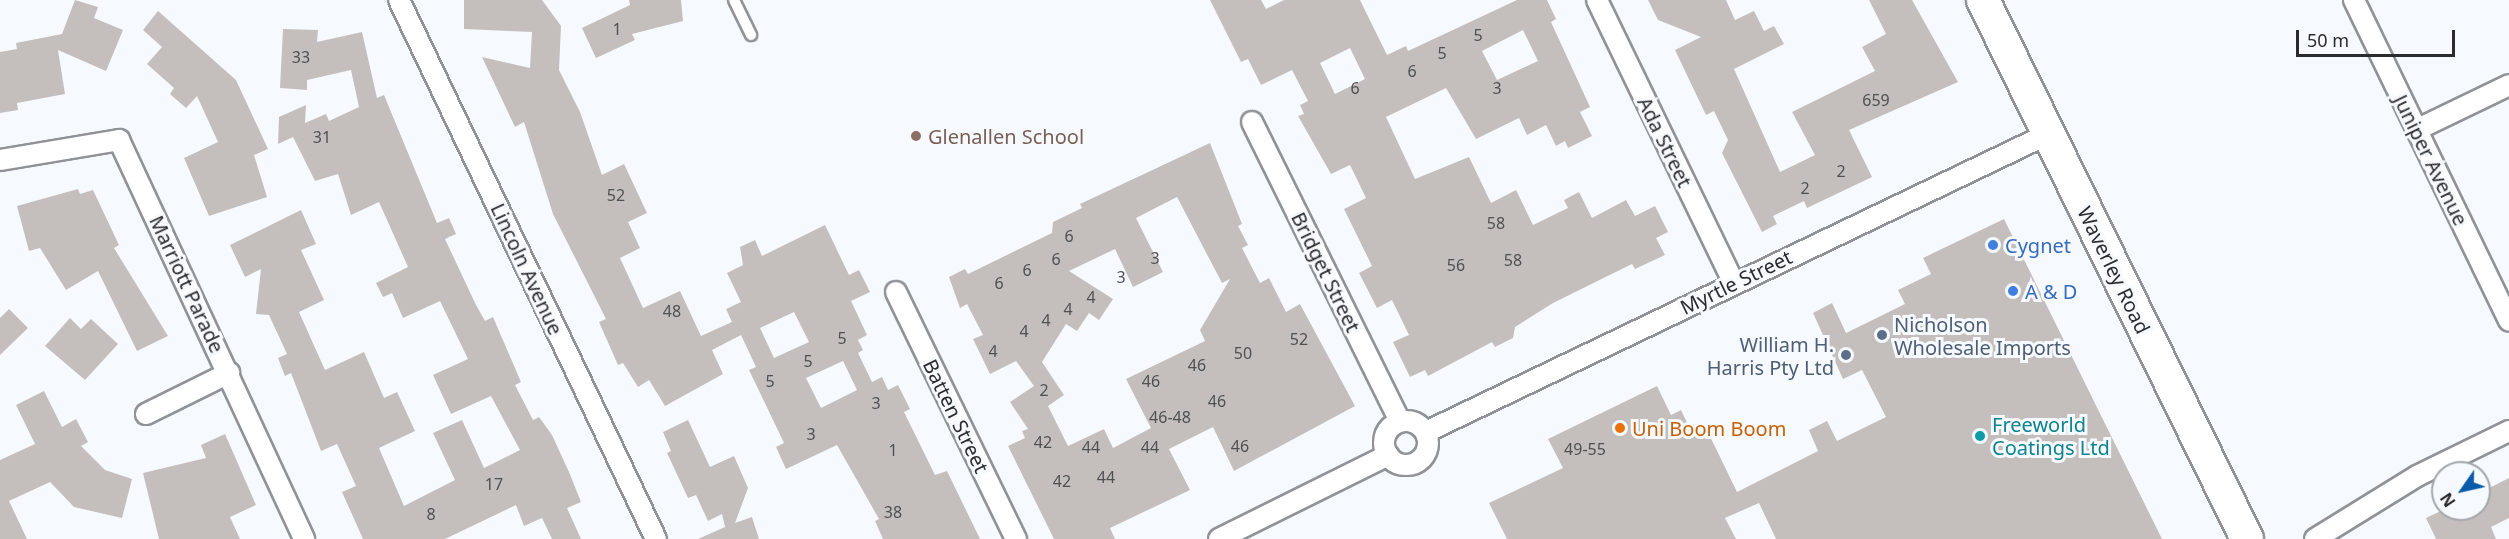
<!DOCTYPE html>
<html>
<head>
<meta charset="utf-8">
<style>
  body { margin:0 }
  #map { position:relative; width:2509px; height:539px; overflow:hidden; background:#f6fafe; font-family:"Noto Sans",sans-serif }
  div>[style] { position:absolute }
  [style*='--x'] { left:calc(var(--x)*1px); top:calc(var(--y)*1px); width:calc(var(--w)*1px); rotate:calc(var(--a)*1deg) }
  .building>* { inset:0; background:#c4bfbc }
  .roads { filter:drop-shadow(2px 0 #8f9397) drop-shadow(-2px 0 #8f9397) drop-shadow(0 2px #8f9397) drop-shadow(0 -2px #8f9397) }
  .lane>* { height:10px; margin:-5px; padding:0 5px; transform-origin:5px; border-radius:5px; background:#fff }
  .street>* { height:20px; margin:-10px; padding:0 10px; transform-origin:10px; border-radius:10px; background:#fff }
  .street>.ring { margin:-10px; padding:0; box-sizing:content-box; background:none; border:20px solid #fff; border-radius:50% }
  .primary>* { height:32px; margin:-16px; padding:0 16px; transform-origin:16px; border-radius:16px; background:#fff }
  .dots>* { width:16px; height:16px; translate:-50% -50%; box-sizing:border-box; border:3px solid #f6fafe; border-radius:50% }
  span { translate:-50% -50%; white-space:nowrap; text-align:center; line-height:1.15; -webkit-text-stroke:6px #f6fafe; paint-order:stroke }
  .number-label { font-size:16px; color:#505051 }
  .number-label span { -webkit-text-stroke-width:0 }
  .education-label { font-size:20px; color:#785e54 }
  .left { translate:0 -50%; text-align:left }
  .street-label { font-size:20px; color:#2a2b2d }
  .shop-label { font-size:20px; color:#366cbe }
  .service-label { font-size:20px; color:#4e5e75 }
  .right { translate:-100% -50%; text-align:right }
  .culture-label { font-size:20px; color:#0d838f }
  .food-label { font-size:20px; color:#c56008 }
  .north { position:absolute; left:2431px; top:461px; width:60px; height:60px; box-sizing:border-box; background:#f6fafe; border:2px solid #a4a7aa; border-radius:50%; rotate:236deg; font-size:16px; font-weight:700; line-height:24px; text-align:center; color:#2a2b2d }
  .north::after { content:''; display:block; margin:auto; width:21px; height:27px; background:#0b5ba9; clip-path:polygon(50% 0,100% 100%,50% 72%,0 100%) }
  .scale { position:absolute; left:2296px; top:30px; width:159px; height:27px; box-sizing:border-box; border:3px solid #2a2b2d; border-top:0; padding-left:8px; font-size:18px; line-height:21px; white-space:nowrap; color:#2a2b2d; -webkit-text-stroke:4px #f6fafe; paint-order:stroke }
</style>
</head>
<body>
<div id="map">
  <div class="building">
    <div style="clip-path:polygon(75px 0,98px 7px,94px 18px,123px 30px,106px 71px,58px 50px,65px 94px,17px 103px,18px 110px,0 113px,0 52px,17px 49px,16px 43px,62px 34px)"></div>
    <div style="clip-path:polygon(evenodd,464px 0,542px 0,561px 26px,559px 70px,580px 112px,602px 175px,624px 164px,647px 213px,628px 222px,640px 248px,620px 258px,643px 308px,680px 291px,701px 336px,732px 322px,726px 309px,741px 302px,727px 273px,743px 265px,740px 247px,755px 240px,762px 256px,825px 225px,849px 275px,859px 270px,870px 292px,851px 301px,867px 335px,858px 340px,863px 350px,858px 353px,872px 382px,882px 377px,888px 390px,898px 385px,910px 409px,904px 412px,935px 475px,947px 471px,980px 539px,883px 539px,875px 521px,879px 519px,837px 445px,786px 469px,776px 447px,784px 443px,749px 370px,756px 367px,741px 335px,712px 350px,723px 374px,665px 406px,649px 380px,638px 387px,623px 363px,618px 365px,599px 322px,606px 319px,553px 214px,524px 122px,515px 127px,482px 57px,530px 68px,532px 32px,464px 29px,464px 0,794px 312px,809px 342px,774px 358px,760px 328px,794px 312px,464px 0,843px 361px,857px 390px,821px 408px,806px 378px,843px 361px)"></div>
    <div style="clip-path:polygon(629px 0,681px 0,683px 21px,632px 34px,635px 40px,596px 58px,582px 28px,630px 5px)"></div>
    <div style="clip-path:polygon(evenodd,1210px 0,1261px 0,1266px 9px,1284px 0,1360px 0,1387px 55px,1406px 46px,1408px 51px,1517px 0,1547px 0,1556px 19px,1551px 22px,1590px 107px,1580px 112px,1592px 136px,1568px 148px,1565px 141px,1556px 146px,1546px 125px,1527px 135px,1519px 118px,1476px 139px,1446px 88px,1386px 117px,1415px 179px,1469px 157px,1491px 203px,1516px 190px,1533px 225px,1568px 208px,1564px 200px,1579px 192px,1592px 218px,1626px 200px,1635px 216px,1655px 206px,1668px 232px,1656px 238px,1665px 255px,1635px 269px,1632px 264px,1553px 303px,1515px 327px,1513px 338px,1495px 347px,1492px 342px,1428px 376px,1425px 370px,1410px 377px,1393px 342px,1409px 335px,1392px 300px,1377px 308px,1359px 273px,1372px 266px,1344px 209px,1366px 198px,1350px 165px,1331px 174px,1298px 116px,1304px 114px,1300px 105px,1308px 101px,1292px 70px,1261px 85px,1248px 59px,1241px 62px,1210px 0,1523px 30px,1538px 61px,1497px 80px,1482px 51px,1523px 30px,1210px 0,1350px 48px,1365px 79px,1335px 94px,1320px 63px,1350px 48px)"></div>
    <div style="clip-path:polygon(1648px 0,1726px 0,1735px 20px,1754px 11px,1764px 31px,1774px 26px,1784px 44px,1734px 69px,1780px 172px,1815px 155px,1792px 112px,1875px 71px,1862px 47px,1886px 34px,1869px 0,1912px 0,1958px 82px,1849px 130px,1872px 177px,1807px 208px,1804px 201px,1773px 216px,1777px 224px,1762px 232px,1722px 153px,1728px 140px,1714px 111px,1706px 115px,1675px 50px,1701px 37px,1658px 20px)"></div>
    <div style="clip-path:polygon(158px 11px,236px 80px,268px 149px,254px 155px,267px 197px,209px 216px,184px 158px,218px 142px,197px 96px,186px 108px,170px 94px,174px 88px,147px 64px,162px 47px,143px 30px)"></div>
    <div style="clip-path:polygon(283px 29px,318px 30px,317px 42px,362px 32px,377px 98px,384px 95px,437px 223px,449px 218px,456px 234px,445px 239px,476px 305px,485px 321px,493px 317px,521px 382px,515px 385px,533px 420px,539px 417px,552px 435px,569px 472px,581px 502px,567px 508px,581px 539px,552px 539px,542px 518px,524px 526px,516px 505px,445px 539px,363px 539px,342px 492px,356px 486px,337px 444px,321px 451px,291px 373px,285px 376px,278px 358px,287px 354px,269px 315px,256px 314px,261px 269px,245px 277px,230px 245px,301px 210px,316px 244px,301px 250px,324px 300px,299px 312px,325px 370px,364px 352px,384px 398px,397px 392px,415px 431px,379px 448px,404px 506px,455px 480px,433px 433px,462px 420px,484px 468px,520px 450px,491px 396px,451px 414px,433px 375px,468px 359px,440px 301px,403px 318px,392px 293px,383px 297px,376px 283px,408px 267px,379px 202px,351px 215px,338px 174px,315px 181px,293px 137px,278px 144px,279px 117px,306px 105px,305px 123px,326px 114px,329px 121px,359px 107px,351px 70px,307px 80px,307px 90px,280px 88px)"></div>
    <div style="clip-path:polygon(evenodd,1210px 143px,1242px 224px,1238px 226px,1248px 245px,1242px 248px,1260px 283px,1269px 278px,1286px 312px,1300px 304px,1355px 406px,1234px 471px,1213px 427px,1169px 449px,1190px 490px,1110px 528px,1115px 539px,1054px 539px,1008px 446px,1025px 438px,1022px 431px,1028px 429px,1010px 402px,1034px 386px,1016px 361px,990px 374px,973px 339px,983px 335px,967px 304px,960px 308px,949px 277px,965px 269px,968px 274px,1052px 233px,1053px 222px,1082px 208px,1080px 204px,1210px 143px,1177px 197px,1222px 283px,1230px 279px,1200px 330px,1205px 341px,1126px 379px,1151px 428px,1113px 448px,1104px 429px,1068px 446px,1048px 406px,1064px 395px,1042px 362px,1066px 324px,1077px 331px,1089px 313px,1099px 320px,1113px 299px,1069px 271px,1115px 249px,1133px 287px,1163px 272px,1136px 218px,1177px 197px)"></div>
    <div style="clip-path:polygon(78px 189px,80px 194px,93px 190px,119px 245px,114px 248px,168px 336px,137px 351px,98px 271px,66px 290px,40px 248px,29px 251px,17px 206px)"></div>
    <div style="clip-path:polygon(2004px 219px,2162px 539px,1776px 539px,1759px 503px,1725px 518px,1736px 539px,1507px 539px,1489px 503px,1563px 468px,1548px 439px,1657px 386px,1671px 415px,1681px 410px,1693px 435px,1706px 428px,1737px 492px,1818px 451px,1809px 430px,1827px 421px,1837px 441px,1886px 417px,1862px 370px,1843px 379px,1813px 313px,1832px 303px,1846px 333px,1905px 304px,1898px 290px,1931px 274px,1923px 258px)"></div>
    <div style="clip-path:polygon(9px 309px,28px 328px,0 355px,0 318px)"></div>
    <div style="clip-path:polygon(70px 318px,81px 329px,91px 319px,118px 344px,85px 380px,45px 346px)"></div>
    <div style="clip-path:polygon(44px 391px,62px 427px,76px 419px,88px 442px,81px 446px,105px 470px,132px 479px,122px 518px,74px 507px,50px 482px,9px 501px,27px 539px,0 539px,0 460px,35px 444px,16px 405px)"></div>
    <div style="clip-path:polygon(688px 420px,710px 467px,734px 456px,748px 488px,735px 523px,752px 517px,759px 539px,698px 539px,725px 527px,722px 514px,708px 521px,696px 495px,688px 498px,667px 453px,671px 451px,663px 432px)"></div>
    <div style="clip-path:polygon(225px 434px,256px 505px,230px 517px,240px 539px,159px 539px,143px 473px,206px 458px,201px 445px)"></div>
    <div style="clip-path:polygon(2509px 478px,2509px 518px,2491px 527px,2496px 539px,2436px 539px,2426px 518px,2445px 509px,2479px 509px,2479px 493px)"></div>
  </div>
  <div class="roads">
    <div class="lane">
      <div style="--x:734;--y:0;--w:39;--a:64"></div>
    </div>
    <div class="street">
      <div style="--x:399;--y:0;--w:597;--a:64.51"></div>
      <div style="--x:1597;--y:0;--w:315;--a:64.2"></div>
      <div style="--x:2354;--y:0;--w:356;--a:64.2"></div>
      <div style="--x:1252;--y:122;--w:334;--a:63.7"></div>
      <div style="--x:2416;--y:130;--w:103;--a:-25.8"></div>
      <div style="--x:0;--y:160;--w:121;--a:-9.5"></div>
      <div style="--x:119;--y:140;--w:440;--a:65.1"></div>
      <div style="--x:896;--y:292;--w:275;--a:64.1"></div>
      <div style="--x:146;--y:414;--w:93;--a:-26.3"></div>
      <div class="ring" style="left:1384px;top:421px;width:24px;height:24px"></div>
      <div style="--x:1426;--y:432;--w:690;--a:-25.6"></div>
      <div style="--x:1219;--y:539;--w:189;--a:-26.4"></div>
      <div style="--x:2315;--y:539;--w:120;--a:-31.7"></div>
      <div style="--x:2417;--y:476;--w:102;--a:-26.1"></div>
    </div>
    <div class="primary">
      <div style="--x:1983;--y:0;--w:600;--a:63.9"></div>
    </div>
  </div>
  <div class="dots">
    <div style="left:916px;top:136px;background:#8d6e63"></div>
    <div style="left:1993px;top:245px;background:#3f7fe0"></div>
    <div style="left:2013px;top:291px;background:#3f7fe0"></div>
    <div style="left:1882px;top:335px;background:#5c6f8a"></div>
    <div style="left:1846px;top:355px;background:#5c6f8a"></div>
    <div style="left:1620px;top:428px;background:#e8710a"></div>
    <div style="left:1980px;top:436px;background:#0f9aa8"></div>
  </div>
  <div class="number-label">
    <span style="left:617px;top:29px">1</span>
    <span style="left:1478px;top:35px">5</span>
    <span style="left:1442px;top:53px">5</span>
    <span style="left:301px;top:57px">33</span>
    <span style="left:1412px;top:71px">6</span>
    <span style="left:1355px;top:88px">6</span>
    <span style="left:1497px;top:88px">3</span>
    <span style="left:1876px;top:100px">659</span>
    <span style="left:322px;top:137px">31</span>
    <span style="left:1841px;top:171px">2</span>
    <span style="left:1805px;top:188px">2</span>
    <span style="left:616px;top:195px">52</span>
    <span style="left:1496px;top:223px">58</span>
    <span style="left:1069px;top:236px">6</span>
    <span style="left:1155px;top:258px">3</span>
    <span style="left:1056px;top:259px">6</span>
    <span style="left:1513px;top:260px">58</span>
    <span style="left:1456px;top:265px">56</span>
    <span style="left:1027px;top:270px">6</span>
    <span style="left:1121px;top:277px">3</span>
    <span style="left:999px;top:283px">6</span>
    <span style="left:1091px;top:297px">4</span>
    <span style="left:1068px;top:309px">4</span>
    <span style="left:672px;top:311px">48</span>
    <span style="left:1046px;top:320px">4</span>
    <span style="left:1024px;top:331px">4</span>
    <span style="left:842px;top:338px">5</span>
    <span style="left:1299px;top:339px">52</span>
    <span style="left:993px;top:351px">4</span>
    <span style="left:1243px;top:353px">50</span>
    <span style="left:808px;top:361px">5</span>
    <span style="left:1197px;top:365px">46</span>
    <span style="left:770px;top:381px">5</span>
    <span style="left:1151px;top:381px">46</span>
    <span style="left:1044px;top:390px">2</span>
    <span style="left:1217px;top:401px">46</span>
    <span style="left:876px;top:403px">3</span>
    <span style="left:1170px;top:417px">46-48</span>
    <span style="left:811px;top:434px">3</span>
    <span style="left:1043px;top:442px">42</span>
    <span style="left:1240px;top:446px">46</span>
    <span style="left:1091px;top:447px">44</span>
    <span style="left:1150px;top:447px">44</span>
    <span style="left:1585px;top:449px">49-55</span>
    <span style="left:893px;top:450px">1</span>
    <span style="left:1106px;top:477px">44</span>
    <span style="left:1062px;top:481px">42</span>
    <span style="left:494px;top:484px">17</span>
    <span style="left:893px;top:512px">38</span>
    <span style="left:431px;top:514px">8</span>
  </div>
  <div class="education-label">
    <span class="left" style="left:928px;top:136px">Glenallen School</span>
  </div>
  <div class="street-label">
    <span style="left:1665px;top:142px;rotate:64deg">Ada Street</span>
    <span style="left:2431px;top:160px;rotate:64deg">Juniper Avenue</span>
    <span style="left:527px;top:269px;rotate:65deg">Lincoln Avenue</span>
    <span style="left:2114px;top:270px;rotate:64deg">Waverley Road</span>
    <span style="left:1326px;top:272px;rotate:64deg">Bridget Street</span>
    <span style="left:1736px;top:282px;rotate:-26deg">Myrtle Street</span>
    <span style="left:187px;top:284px;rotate:65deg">Marriott Parade</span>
    <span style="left:956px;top:416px;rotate:64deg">Batten Street</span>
  </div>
  <div class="shop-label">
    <span class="left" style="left:2005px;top:245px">Cygnet</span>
    <span class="left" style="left:2025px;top:291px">A &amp; D</span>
  </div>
  <div class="service-label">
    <span class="left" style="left:1894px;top:336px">Nicholson<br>Wholesale Imports</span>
    <span class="right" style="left:1834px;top:356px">William H.<br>Harris Pty Ltd</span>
  </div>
  <div class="culture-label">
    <span class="left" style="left:1992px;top:436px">Freeworld<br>Coatings Ltd</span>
  </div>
  <div class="food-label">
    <span class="left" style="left:1632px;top:428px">Uni Boom Boom</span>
  </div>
  <div class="north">N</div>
  <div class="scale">50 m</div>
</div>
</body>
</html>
